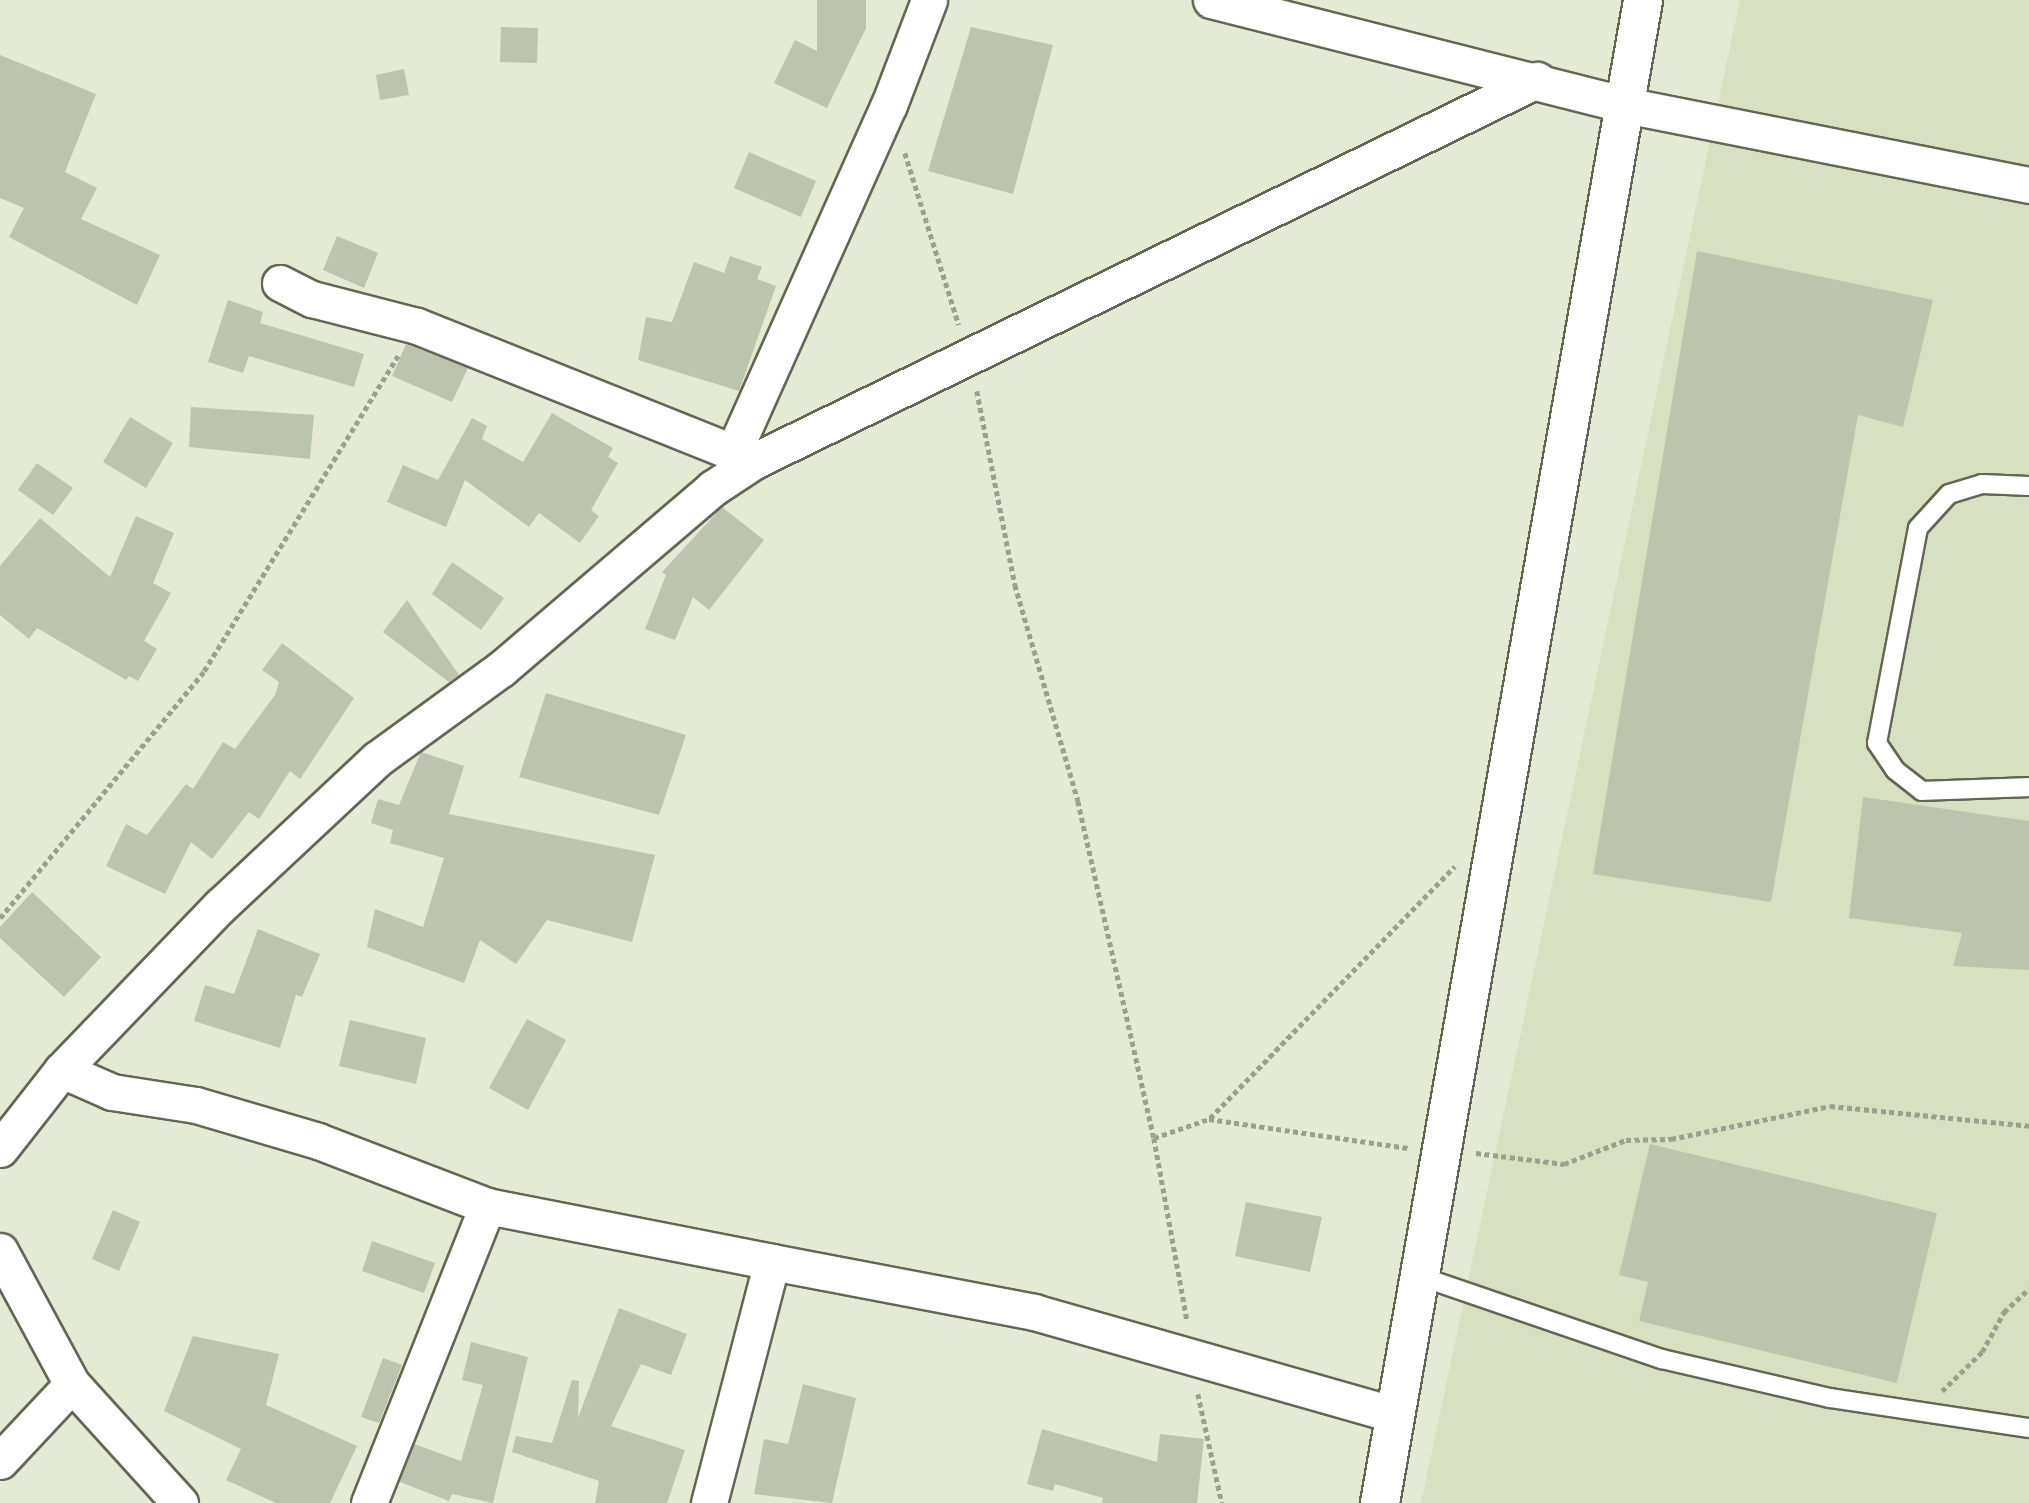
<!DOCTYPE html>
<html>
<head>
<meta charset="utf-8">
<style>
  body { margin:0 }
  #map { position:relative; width:2029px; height:1503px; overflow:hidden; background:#e4ead3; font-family:"Public Sans",sans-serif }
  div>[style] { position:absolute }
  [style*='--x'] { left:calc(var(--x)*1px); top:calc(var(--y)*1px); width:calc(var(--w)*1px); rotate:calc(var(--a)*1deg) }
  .built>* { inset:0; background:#d8e0c2 }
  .building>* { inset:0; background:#bdc4ae }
  .path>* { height:4.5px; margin-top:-2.25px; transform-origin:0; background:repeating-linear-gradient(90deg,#9ba08e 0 5px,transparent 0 8.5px) }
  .roads { filter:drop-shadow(2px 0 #626754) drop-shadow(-2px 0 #626754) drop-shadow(0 2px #626754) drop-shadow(0 -2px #626754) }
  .service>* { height:18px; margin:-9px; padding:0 9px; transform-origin:9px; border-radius:9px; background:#fff }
  .minor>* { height:35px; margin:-17.5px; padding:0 17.5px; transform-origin:17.5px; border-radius:17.5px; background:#fff }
  .tertiary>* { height:38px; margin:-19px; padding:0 19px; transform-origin:19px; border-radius:19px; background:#fff }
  span { translate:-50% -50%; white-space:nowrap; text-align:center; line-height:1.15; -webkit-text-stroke:7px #e4ead3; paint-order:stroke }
</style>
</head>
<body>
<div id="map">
  <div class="built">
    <div style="clip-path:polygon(1740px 0,2029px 0,2029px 1503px,1421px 1503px)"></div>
  </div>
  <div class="building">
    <div style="clip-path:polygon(817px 0,866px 0,866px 28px,827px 108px,774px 83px,795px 40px,817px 51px)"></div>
    <div style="clip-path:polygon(501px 27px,538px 28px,537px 63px,500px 62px)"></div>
    <div style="clip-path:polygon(971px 27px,1053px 45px,1013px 194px,928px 171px)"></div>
    <div style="clip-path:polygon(0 55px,96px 94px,65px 172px,97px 188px,81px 219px,160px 255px,137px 305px,9px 237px,24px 208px,0 198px)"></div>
    <div style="clip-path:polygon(404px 69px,409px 95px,380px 100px,376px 75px)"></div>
    <div style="clip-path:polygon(749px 152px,816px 181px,801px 217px,734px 188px)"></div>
    <div style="clip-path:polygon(337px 236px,378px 253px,364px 288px,323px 270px)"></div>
    <div style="clip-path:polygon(1697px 251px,1933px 300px,1903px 427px,1858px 415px,1771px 902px,1593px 874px)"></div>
    <div style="clip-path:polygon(730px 256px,762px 267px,757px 279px,776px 286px,739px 391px,638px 360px,646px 317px,672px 322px,694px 262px,724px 273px)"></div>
    <div style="clip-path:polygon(228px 300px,263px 312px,260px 323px,364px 354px,354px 387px,249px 356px,243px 373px,208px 362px)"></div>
    <div style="clip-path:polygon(406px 344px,468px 368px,452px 402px,392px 376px)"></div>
    <div style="clip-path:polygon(191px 407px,314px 415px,310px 459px,189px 447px)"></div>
    <div style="clip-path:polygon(552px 413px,613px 448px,608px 457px,618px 463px,591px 510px,599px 516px,580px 543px,539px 513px,529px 527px,465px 480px,446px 527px,387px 502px,403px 465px,438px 480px,472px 418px,487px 426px,482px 439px,523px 462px)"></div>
    <div style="clip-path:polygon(130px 417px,173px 443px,146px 488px,103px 462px)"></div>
    <div style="clip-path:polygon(37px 463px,73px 488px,53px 515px,18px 490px)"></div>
    <div style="clip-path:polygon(722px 507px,764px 540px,709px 610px,693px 597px,675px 640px,645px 629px,666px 575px,662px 572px)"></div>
    <div style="clip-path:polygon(136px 516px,174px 533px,153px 583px,171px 593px,144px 641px,157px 649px,138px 681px,129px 676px,126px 680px,37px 628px,29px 639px,0 615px,0 566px,40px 518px,110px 577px)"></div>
    <div style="clip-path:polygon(452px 562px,504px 598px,481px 630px,432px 594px)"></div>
    <div style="clip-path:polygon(407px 600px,459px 675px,449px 682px,383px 632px)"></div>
    <div style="clip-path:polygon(282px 643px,354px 698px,300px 779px,290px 771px,259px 819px,249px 812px,212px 859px,191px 842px,165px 894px,106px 866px,126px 824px,147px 835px,186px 784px,193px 789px,223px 742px,235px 749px,275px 695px,279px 682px,262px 670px)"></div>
    <div style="clip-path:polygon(546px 693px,686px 735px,659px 815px,519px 777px)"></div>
    <div style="clip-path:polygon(421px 752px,464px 766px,449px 814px,655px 855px,632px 942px,547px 920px,516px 964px,480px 940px,464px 983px,367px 947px,375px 909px,423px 927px,444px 858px,390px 843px,393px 830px,371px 823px,378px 799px,399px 805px)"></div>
    <div style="clip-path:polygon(1863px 797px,2029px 821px,2029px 970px,1953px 966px,1962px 933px,1849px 918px)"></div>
    <div style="clip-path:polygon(32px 892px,101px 957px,64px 997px,0 938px,0 927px)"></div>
    <div style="clip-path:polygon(258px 929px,320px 954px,302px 997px,296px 995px,280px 1048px,194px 1021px,205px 985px,234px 994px)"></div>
    <div style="clip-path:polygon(527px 1019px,566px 1040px,528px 1110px,489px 1088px)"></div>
    <div style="clip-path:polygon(350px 1020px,426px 1038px,416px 1084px,339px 1066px)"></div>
    <div style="clip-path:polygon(1650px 1144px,1937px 1213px,1897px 1383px,1639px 1321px,1648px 1282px,1619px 1275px)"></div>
    <div style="clip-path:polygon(1246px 1202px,1322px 1217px,1310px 1272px,1235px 1256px)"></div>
    <div style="clip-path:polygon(113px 1210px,140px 1222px,119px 1271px,92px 1259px)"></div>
    <div style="clip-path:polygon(372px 1241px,435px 1263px,424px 1293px,362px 1271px)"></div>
    <div style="clip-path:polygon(619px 1308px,687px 1334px,671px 1375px,641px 1364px,611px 1426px,685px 1450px,667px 1503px,595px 1503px,599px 1481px,512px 1452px,516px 1436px,552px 1443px,572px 1380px,579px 1381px,578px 1418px)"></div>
    <div style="clip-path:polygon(193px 1336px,279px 1354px,266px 1405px,357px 1446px,330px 1503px,276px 1503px,226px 1480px,241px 1449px,164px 1411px)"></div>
    <div style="clip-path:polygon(471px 1342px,528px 1357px,493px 1503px,452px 1494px,449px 1501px,400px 1482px,414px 1444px,461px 1461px,483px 1385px,462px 1380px)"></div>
    <div style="clip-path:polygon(383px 1358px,402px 1365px,379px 1423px,361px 1417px)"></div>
    <div style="clip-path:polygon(803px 1384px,856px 1398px,832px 1503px,754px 1494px,764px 1439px,788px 1444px)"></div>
    <div style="clip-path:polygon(1042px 1429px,1157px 1462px,1160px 1434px,1204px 1439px,1197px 1503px,1102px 1503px,1103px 1498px,1055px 1484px,1053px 1491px,1027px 1484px)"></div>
  </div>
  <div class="path">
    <div style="--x:905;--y:153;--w:180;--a:72.6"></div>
    <div style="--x:977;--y:391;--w:198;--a:78.9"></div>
    <div style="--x:1015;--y:585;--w:225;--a:73.7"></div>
    <div style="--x:1078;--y:801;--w:345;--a:77.3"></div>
    <div style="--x:1154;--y:1138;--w:185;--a:79.7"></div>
    <div style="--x:0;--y:918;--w:320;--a:-50.4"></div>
    <div style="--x:204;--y:671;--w:370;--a:-58.4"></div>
    <div style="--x:1210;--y:1118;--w:351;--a:-45.8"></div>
    <div style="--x:1154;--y:1138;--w:58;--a:-19.1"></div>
    <div style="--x:1209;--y:1119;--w:201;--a:8.3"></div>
    <div style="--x:1476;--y:1153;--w:89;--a:7.1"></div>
    <div style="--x:1564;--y:1164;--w:66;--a:-21.2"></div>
    <div style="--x:1626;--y:1140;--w:45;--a:-1.3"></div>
    <div style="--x:1671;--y:1139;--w:162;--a:-11.7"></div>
    <div style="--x:1830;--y:1106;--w:200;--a:5.7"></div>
    <div style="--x:1942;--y:1391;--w:56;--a:-44.3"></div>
    <div style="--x:1982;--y:1352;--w:46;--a:-61.2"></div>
    <div style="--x:2004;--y:1312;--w:34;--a:-43"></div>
    <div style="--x:1198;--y:1394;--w:112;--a:77.6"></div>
  </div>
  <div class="roads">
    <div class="service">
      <div style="--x:2029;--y:486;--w:47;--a:-177.6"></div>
      <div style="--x:1982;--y:484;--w:34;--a:163"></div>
      <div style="--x:1949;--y:494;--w:46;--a:132.4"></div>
      <div style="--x:1918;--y:528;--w:219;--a:100.8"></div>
      <div style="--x:1877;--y:743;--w:32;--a:56"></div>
      <div style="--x:1895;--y:770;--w:34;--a:38"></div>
      <div style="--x:1922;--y:791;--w:107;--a:-2.1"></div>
      <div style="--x:1416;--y:1275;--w:260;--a:18.9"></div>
      <div style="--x:1662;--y:1359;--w:172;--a:13.1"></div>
      <div style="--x:1830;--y:1398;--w:201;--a:8.6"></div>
    </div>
    <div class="minor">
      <div style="--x:1211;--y:0;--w:427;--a:14.2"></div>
      <div style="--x:1625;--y:105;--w:412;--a:11.2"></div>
      <div style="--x:280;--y:283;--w:36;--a:27"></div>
      <div style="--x:312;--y:299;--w:108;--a:14.4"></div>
      <div style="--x:417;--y:326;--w:363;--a:21.8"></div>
      <div style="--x:733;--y:453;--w:381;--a:-65.9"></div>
      <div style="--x:889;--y:105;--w:112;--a:-69.1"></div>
      <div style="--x:62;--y:1070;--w:55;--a:23.7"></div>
      <div style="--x:112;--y:1092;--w:85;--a:8.8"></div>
      <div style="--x:196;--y:1105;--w:127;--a:16.4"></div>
      <div style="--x:318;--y:1141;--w:181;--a:21"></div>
      <div style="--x:0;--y:1149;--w:100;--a:-51.9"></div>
      <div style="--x:62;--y:1070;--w:228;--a:-46.1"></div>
      <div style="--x:220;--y:906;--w:215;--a:-43.1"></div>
      <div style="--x:377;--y:759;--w:153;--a:-36"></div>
      <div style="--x:501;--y:669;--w:279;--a:-40.5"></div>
      <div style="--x:713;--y:488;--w:49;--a:-33.4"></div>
      <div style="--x:754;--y:461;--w:871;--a:-25.95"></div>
      <div style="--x:0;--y:1251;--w:151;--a:61.6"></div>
      <div style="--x:72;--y:1384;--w:161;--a:47.8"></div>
      <div style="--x:0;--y:1461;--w:105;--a:-46.9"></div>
      <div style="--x:369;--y:1503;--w:320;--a:-68.3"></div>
      <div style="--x:487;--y:1206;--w:290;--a:11.1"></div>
      <div style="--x:709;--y:1503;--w:249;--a:-75.4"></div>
      <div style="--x:772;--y:1262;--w:267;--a:10.8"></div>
      <div style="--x:1034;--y:1312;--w:375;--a:15.9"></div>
    </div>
    <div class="tertiary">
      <div style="--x:1380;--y:1503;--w:1526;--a:-80.07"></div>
    </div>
  </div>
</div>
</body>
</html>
